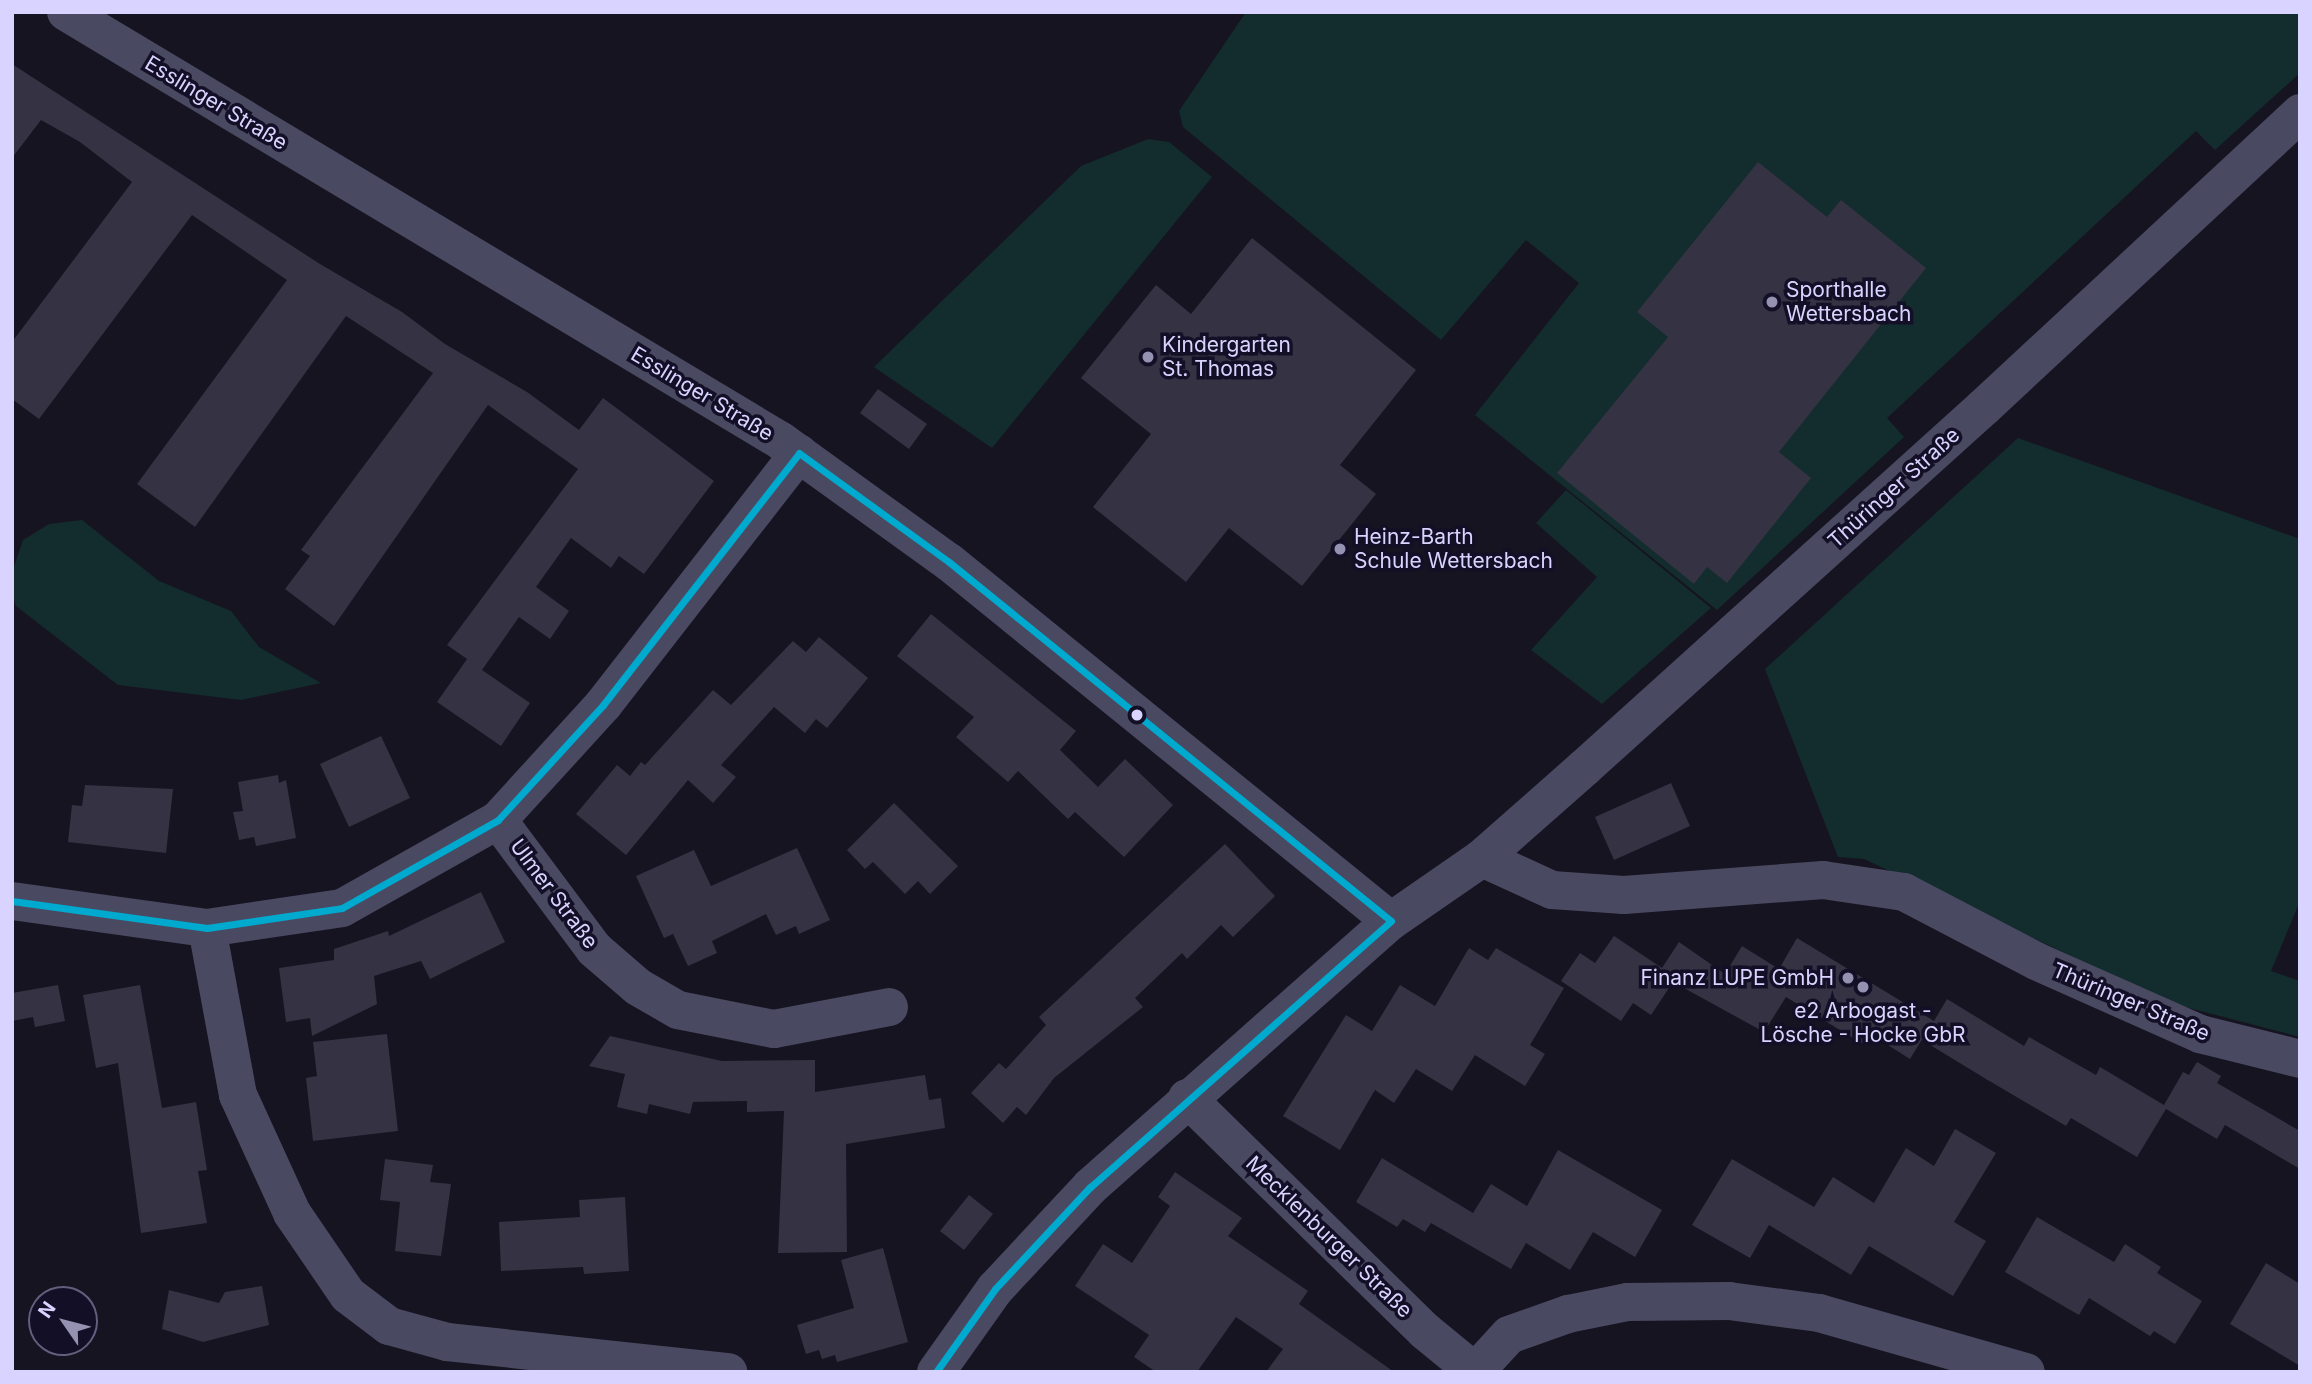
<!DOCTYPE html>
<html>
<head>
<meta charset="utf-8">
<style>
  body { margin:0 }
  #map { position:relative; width:2312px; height:1384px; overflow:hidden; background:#161421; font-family:Inter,sans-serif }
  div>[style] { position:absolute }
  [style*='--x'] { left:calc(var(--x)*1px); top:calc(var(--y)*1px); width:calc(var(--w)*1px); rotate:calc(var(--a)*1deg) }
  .green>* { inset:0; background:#132c2d }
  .building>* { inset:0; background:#343243 }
  .minor>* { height:38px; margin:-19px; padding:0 19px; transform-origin:19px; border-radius:19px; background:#4a4962 }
  .bus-1>* { height:7px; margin:-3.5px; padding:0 3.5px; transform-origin:3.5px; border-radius:3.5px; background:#00a9ce }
  .dots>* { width:19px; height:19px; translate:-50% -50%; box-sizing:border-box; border:4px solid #130f26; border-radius:50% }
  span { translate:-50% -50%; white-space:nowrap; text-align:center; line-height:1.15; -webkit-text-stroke:7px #130f26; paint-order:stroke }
  .street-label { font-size:21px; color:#d9d4ff }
  .poi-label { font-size:21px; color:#d9d4ff }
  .left { translate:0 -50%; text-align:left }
  .right { translate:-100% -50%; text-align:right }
  .frame { position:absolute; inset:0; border:14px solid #d9d4ff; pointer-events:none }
  .north { position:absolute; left:28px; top:1286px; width:70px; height:70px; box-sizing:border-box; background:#130f26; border:2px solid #625e7d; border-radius:50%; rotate:305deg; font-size:19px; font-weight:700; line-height:28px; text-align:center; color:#d9d4ff }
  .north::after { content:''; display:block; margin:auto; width:24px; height:32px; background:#9591b1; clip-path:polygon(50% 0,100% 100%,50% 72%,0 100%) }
</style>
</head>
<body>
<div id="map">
  <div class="green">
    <div style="clip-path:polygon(1246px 12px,2300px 12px,2300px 73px,2215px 150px,2196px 131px,1887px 418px,1904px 437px,1717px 610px,1475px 415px,1579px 283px,1526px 240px,1441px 340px,1183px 127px,1179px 111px)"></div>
    <div style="clip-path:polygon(1148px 139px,1169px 142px,1212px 177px,992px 448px,874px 367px,1081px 166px)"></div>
    <div style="clip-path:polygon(2018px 438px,2300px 539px,2300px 901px,2271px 971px,2300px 981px,2300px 1037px,2174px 1004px,1864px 859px,1838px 857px,1765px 669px)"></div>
    <div style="clip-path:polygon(1566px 490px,1711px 608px,1602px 704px,1531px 650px,1597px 577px,1536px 523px)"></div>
    <div style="clip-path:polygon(82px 520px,159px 581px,231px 611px,259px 647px,321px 683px,241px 700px,118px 685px,16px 606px,12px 593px,12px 572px,23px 540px,49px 524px)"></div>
  </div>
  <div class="building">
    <div style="clip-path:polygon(12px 64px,320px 264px,402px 312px,445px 344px,527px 392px,579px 430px,603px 398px,714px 481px,644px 574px,619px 556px,611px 568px,571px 538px,536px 587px,569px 611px,550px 639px,519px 617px,482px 670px,530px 703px,501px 746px,437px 702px,467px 659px,447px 645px,578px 469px,488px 405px,334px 626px,285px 589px,310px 556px,301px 550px,433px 373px,346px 316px,195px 527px,137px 484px,287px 280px,192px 215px,39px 419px,12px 399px,12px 342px,132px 182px,80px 142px,41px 120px,12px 158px)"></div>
    <div style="clip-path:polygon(1758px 162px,1827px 217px,1841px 200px,1926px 268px,1779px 452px,1811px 478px,1727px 583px,1707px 567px,1694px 584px,1557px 473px,1668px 337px,1637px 312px)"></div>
    <div style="clip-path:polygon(1252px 238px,1416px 370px,1340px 465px,1376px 494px,1302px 586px,1229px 528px,1186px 582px,1093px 507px,1151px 434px,1081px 378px,1156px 285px,1191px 314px)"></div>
    <div style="clip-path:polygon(878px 389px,927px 424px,909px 449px,860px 413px)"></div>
    <div style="clip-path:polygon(931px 614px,1076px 731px,1060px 750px,1098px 787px,1125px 759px,1173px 805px,1124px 857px,1075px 812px,1068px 819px,1018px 771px,1008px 782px,956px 737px,974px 717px,897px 656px)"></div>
    <div style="clip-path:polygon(819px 637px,868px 678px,827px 728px,816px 719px,805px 733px,774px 707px,721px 765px,736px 777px,713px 803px,688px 780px,626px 855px,576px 814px,617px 765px,630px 776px,641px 762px,645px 765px,713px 690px,731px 705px,793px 641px,806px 652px)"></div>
    <div style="clip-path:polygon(381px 736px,410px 798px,349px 827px,320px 764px)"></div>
    <div style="clip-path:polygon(278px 775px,279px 783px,286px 780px,296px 838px,256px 846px,254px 837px,239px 840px,233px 812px,243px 811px,238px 782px)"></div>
    <div style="clip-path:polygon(1671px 783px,1690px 826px,1614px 860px,1595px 817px)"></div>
    <div style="clip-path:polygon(85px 785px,173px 789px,166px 853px,68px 842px,72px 805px,82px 806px)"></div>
    <div style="clip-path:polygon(894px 803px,958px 866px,930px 894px,918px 881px,905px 894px,873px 862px,865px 869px,847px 850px)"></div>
    <div style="clip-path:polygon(1225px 844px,1275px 896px,1233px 937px,1221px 925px,1187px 959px,1182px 953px,1135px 998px,1143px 1007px,1054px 1078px,1026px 1115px,1017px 1107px,1003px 1123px,971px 1093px,999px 1063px,1006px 1069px,1046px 1025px,1039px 1017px)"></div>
    <div style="clip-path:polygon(797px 848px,830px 920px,799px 934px,796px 926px,776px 935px,766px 914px,712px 941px,717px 953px,688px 966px,673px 934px,664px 938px,636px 876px,694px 850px,711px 886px)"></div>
    <div style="clip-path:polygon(481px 892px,505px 942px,430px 979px,421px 961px,374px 976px,377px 1004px,312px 1036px,310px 1018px,286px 1022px,279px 968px,334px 960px,334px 949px,388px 931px,389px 936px)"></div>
    <div style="clip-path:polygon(1614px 936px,1662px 968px,1679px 942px,1725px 974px,1742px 946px,1779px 969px,1797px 938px,1934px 1021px,1947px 999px,2024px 1046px,2029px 1037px,2096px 1075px,2100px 1067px,2164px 1105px,2183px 1072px,2189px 1075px,2197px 1062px,2221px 1076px,2217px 1083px,2300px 1131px,2300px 1169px,2225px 1125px,2217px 1139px,2166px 1109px,2137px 1157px,2071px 1118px,2066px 1126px,1986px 1079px,1922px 1040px,1926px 1033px,1910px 1059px,1872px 1035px,1866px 1046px,1786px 997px,1764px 1032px,1673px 982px,1651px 1015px,1633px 1003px,1621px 1021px,1561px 981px,1580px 953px,1595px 963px)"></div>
    <div style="clip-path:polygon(1469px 948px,1488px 960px,1496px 948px,1564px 988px,1530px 1045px,1545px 1054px,1525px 1086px,1475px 1055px,1452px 1091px,1416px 1069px,1394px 1103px,1375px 1090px,1340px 1150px,1283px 1116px,1346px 1015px,1372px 1031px,1400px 985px,1435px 1006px)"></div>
    <div style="clip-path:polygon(58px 985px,65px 1021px,35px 1027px,33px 1017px,12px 1021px,12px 993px)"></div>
    <div style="clip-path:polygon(140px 985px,162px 1108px,196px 1102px,207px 1170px,198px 1171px,207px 1223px,141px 1233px,118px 1063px,96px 1068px,83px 995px)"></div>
    <div style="clip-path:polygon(387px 1034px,398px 1131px,313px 1141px,306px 1078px,317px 1076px,313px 1042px)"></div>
    <div style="clip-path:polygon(610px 1036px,722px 1061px,815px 1060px,815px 1092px,925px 1075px,929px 1100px,941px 1098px,945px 1128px,846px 1144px,847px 1252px,778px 1253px,784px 1111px,747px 1112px,747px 1101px,693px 1102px,690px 1114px,649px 1104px,647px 1114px,617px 1107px,625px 1074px,589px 1066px)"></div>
    <div style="clip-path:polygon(1955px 1129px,1996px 1153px,1954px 1222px,1986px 1241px,1953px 1296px,1869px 1246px,1851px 1275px,1769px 1225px,1750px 1258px,1692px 1225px,1732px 1159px,1814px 1207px,1833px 1177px,1874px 1203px,1906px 1148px,1934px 1166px)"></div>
    <div style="clip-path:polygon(1558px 1150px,1662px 1210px,1635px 1257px,1593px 1232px,1570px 1270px,1526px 1243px,1511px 1269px,1431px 1223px,1425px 1232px,1403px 1219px,1397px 1227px,1356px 1202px,1382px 1158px,1473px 1213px,1491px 1184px,1527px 1206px)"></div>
    <div style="clip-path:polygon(385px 1159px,433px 1165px,430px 1182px,451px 1184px,441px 1256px,395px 1251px,400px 1202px,380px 1200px)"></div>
    <div style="clip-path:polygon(1175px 1172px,1242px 1218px,1228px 1236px,1308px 1291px,1299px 1304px,1394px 1372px,1266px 1372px,1283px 1349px,1236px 1317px,1197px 1372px,1156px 1372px,1134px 1357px,1149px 1335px,1075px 1286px,1103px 1244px,1132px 1263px,1170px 1206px,1158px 1197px)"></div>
    <div style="clip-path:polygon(969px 1195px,993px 1214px,964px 1250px,940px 1231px)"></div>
    <div style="clip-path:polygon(625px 1197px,629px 1271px,584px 1274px,583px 1267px,501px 1271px,499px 1222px,580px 1217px,579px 1200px)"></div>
    <div style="clip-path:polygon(2037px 1217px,2114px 1262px,2125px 1244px,2161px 1267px,2157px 1273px,2202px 1301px,2175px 1344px,2154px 1331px,2150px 1336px,2089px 1298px,2079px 1315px,2005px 1272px)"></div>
    <div style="clip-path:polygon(883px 1248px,908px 1342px,837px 1362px,835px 1355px,822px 1359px,819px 1350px,806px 1354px,797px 1325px,854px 1308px,841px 1260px)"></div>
    <div style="clip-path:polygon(2266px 1263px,2300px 1284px,2300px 1366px,2230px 1324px)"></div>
    <div style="clip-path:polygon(262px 1286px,269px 1325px,203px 1342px,162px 1329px,169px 1290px,219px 1303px,225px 1292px)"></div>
  </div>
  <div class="minor">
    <div style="--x:66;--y:12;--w:834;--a:30.96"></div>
    <div style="--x:781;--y:441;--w:207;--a:35.8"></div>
    <div style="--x:949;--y:562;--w:569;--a:39.08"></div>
    <div style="--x:498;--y:820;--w:161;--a:53.3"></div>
    <div style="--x:594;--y:949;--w:58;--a:40.8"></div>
    <div style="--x:638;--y:987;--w:46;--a:29.9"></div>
    <div style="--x:678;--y:1010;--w:98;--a:11.2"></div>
    <div style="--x:774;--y:1029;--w:117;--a:-10.8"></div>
    <div style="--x:1482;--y:858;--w:77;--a:24.6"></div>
    <div style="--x:1552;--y:890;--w:72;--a:4"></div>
    <div style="--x:1624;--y:895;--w:200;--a:-4.3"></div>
    <div style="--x:1823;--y:880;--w:82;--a:8.4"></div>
    <div style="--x:1904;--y:892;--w:149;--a:27.6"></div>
    <div style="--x:2036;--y:961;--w:180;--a:24"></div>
    <div style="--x:2200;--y:1034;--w:103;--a:14"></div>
    <div style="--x:12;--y:901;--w:197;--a:7.9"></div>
    <div style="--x:207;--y:928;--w:136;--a:-8.4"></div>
    <div style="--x:342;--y:908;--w:179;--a:-29.4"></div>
    <div style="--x:498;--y:820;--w:156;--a:-47.6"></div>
    <div style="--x:603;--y:705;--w:319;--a:-52.1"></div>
    <div style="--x:207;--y:928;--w:170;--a:79.5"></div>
    <div style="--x:238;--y:1095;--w:130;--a:65.4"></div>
    <div style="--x:292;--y:1213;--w:99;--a:55.7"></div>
    <div style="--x:348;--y:1295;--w:51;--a:37.1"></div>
    <div style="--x:389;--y:1326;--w:60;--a:15.4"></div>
    <div style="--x:447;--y:1342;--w:283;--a:6.1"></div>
    <div style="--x:1187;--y:1098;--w:333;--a:44.4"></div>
    <div style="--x:1425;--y:1331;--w:65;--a:39.4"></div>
    <div style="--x:936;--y:1372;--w:102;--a:-54.6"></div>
    <div style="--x:995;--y:1289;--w:139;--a:-47"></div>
    <div style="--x:1090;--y:1187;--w:402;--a:-41.5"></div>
    <div style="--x:1391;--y:921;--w:111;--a:-34.7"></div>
    <div style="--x:1482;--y:858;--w:136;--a:-41.4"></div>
    <div style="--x:1584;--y:768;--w:539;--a:-42.07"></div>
    <div style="--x:1984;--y:407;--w:432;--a:-42.9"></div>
    <div style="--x:1475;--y:1372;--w:50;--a:-47.4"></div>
    <div style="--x:1509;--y:1335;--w:63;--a:-19.6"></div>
    <div style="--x:1568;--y:1314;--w:60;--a:-11.5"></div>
    <div style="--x:1627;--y:1302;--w:102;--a:-0.6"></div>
    <div style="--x:1729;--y:1301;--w:91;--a:7.6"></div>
    <div style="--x:1819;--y:1313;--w:215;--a:15.9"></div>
  </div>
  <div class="bus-1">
    <div style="--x:12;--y:901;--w:197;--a:7.9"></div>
    <div style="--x:207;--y:928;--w:136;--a:-8.4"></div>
    <div style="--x:342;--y:908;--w:179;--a:-29.4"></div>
    <div style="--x:498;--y:820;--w:156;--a:-47.6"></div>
    <div style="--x:603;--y:705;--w:319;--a:-52.1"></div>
    <div style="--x:799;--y:453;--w:185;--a:36"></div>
    <div style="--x:949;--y:562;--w:569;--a:39.08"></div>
    <div style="--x:1391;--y:921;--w:402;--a:138.5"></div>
    <div style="--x:1090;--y:1187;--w:139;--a:133"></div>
    <div style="--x:995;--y:1289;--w:102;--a:125.4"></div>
  </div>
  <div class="dots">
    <div style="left:1772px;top:302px;background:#9591b1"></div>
    <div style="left:1148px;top:357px;background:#9591b1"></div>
    <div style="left:1340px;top:549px;background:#9591b1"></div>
    <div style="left:1137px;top:715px;background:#d9d4ff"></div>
    <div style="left:1848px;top:978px;background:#9591b1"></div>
    <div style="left:1863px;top:987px;background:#9591b1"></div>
  </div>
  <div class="street-label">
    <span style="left:216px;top:103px;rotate:31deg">Esslinger Straße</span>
    <span style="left:702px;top:394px;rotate:31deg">Esslinger Straße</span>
    <span style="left:1894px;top:488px;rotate:-42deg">Thüringer Straße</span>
    <span style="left:554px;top:894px;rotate:53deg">Ulmer Straße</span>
    <span style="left:2131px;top:1002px;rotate:23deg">Thüringer Straße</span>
    <span style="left:1329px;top:1237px;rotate:44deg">Mecklenburger Straße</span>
  </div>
  <div class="poi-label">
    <span class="left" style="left:1786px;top:302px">Sporthalle<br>Wettersbach</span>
    <span class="left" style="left:1162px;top:357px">Kindergarten<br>St. Thomas</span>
    <span class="left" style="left:1354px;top:549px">Heinz-Barth<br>Schule Wettersbach</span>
    <span class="right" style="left:1834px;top:978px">Finanz LUPE GmbH</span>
    <span style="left:1863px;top:1023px">e2 Arbogast -<br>Lösche - Hocke GbR</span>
  </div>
  <div class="frame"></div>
  <div class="north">N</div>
</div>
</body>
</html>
